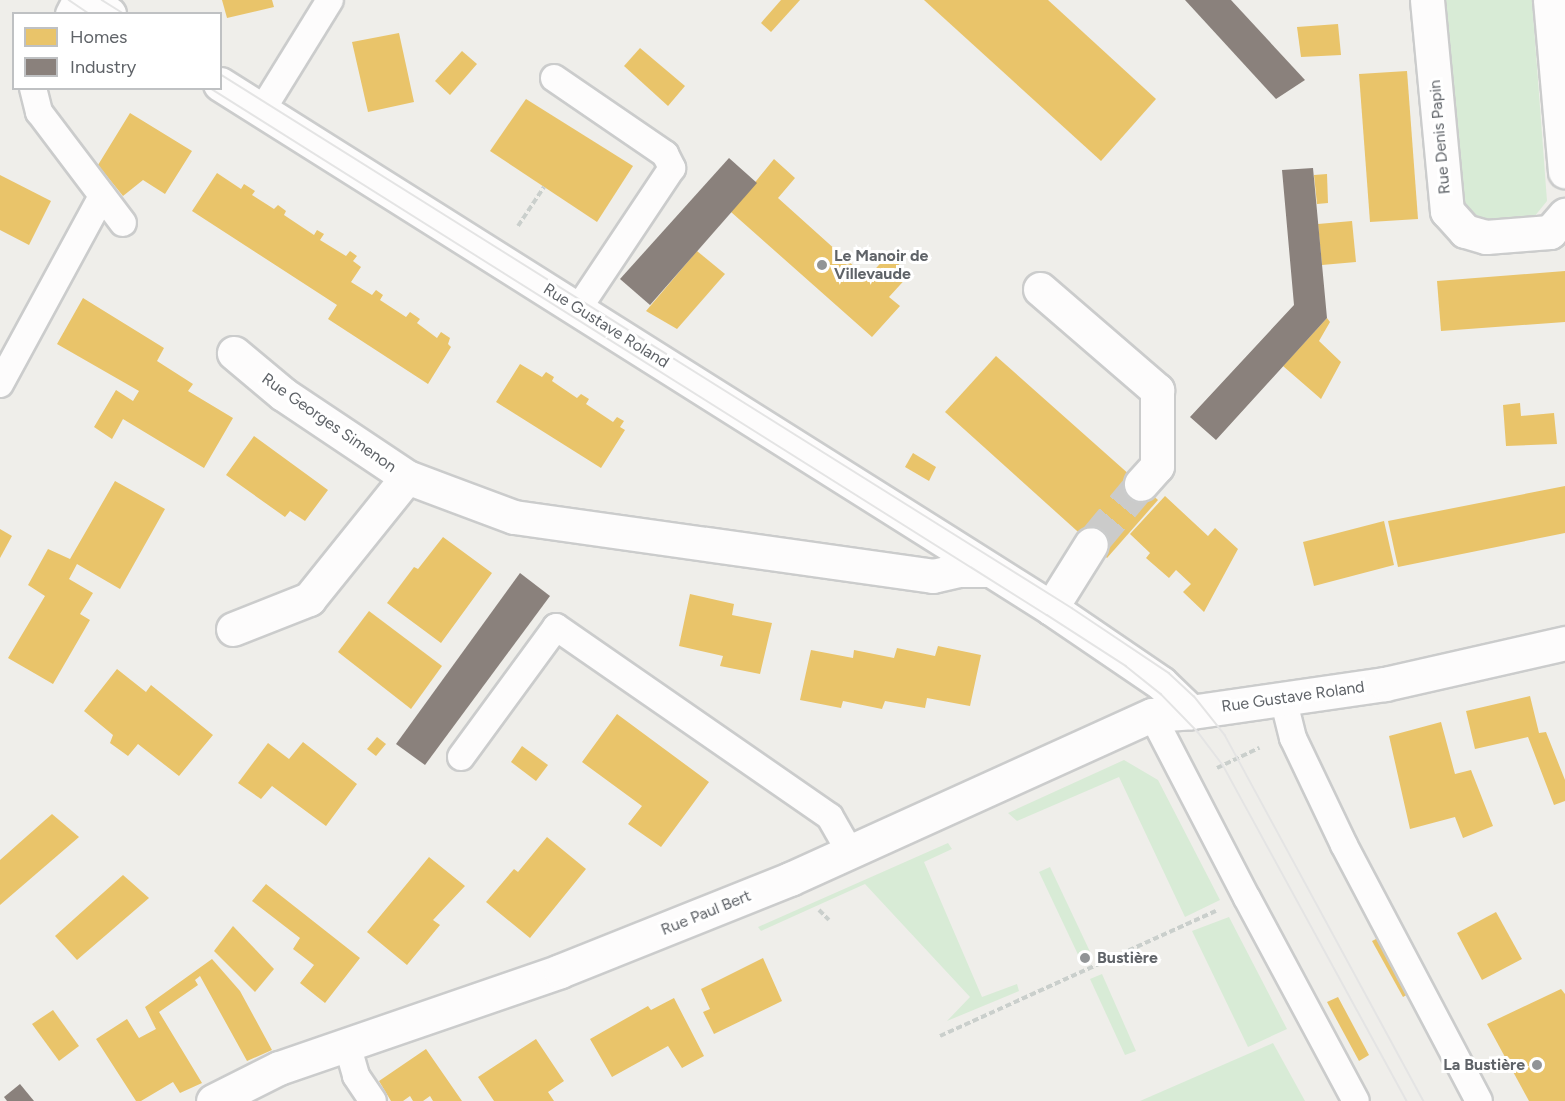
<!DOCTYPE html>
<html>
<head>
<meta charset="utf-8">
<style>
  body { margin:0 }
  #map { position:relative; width:1565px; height:1101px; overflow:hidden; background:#efeeea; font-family:Figtree,sans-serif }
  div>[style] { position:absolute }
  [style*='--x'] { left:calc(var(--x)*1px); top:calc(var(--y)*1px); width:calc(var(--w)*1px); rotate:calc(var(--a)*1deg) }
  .green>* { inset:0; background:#d8ebd6 }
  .homes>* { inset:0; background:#e9c46a }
  .industry>* { inset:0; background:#8a817c }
  .street-tunnel>* { height:33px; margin-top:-16.5px; transform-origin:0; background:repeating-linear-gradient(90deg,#cbcbca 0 33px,transparent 0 49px) }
  .path>* { height:4px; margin-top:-2px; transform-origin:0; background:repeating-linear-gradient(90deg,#cacfcc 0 6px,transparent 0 9px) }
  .roads { filter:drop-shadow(2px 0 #cbcccc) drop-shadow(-2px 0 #cbcccc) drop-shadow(0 2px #cbcccc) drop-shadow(0 -2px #cbcccc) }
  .lane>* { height:26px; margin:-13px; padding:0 13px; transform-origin:13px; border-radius:13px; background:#fdfcfc }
  .street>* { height:33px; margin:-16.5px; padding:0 16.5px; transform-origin:16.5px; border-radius:16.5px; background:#fdfcfc }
  .tram>* { height:1.5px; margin:-0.75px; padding:0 0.75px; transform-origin:0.75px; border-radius:0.75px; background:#e4e4e4 }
  .dots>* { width:16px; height:16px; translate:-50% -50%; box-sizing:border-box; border:3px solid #fff; border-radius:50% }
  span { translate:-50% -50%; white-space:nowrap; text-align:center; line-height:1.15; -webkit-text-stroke:6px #fff; paint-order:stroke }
  .street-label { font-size:16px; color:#5f6368 }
  .poi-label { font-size:16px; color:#5f6368; font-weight:700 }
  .left { translate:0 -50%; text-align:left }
  .right { translate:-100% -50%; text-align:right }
  .legend { position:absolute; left:12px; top:12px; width:210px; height:78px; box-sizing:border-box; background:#fff; border:2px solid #bfc1c3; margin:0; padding:8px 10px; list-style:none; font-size:18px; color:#5f6368 }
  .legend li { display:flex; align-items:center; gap:12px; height:30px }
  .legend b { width:30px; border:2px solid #bfc1c3 }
</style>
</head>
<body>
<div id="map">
  <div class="green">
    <div style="clip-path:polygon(1444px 0,1532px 0,1547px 201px,1534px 217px,1491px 224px,1462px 206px)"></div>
    <div style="clip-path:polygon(1124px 760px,1158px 780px,1220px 900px,1185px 917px,1119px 777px,1017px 821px,1008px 813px)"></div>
    <div style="clip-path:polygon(948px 843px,952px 849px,924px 862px,982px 997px,1017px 984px,1019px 991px,947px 1021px,970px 997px,865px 884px,761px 931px,758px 927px)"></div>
    <div style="clip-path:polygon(1050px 867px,1093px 958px,1082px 963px,1039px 872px)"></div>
    <div style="clip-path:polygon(1229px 917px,1287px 1029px,1248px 1047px,1192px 931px)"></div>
    <div style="clip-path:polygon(1102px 974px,1136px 1051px,1125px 1055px,1090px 979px)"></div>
    <div style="clip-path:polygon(1273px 1043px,1305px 1101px,1140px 1101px)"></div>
  </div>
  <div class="homes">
    <div style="clip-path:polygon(222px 0,272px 0,274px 7px,227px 18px)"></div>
    <div style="clip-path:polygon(781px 0,800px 0,771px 32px,761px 23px)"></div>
    <div style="clip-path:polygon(924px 0,1048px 0,1156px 99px,1101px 161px)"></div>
    <div style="clip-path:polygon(1338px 24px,1341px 55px,1301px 57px,1297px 27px)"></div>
    <div style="clip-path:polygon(399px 33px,414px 102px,368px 112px,352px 42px)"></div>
    <div style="clip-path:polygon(640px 48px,685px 86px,668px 106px,624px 66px)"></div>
    <div style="clip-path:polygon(462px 51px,477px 64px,450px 95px,435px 81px)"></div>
    <div style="clip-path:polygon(1407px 71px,1418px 219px,1370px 222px,1359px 74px)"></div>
    <div style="clip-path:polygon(526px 99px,633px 166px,597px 222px,490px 151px)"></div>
    <div style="clip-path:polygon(130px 113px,192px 151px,165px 194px,143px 180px,123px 196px,98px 165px)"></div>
    <div style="clip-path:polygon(774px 159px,795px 178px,778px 198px,867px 278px,888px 255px,910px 274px,889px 297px,900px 306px,872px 337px,731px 212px)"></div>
    <div style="clip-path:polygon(217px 173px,241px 189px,244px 184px,255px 191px,252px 195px,274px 209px,278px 205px,286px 211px,284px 215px,314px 235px,317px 230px,324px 234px,320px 240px,346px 256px,350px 251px,357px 256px,353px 261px,361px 267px,351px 282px,372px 295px,376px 290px,383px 295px,380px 300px,406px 317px,410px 312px,420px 319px,417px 323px,437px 338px,441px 332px,450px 338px,448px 344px,451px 347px,428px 384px,328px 319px,337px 305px,192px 211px)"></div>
    <div style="clip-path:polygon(1327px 174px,1328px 203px,1317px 204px,1314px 175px)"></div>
    <div style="clip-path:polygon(0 175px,51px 201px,29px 245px,0 230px)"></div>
    <div style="clip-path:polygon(1352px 221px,1356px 262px,1322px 265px,1318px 224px)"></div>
    <div style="clip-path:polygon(697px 251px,725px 274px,677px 329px,646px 311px)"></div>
    <div style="clip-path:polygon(1565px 271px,1565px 322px,1441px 331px,1437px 281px)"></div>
    <div style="clip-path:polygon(83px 298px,164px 348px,157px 361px,193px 384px,188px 391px,233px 418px,204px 468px,123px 419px,112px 439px,94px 427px,116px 390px,133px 401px,139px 391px,57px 344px)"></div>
    <div style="clip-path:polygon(1327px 318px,1330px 322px,1319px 341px,1341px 362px,1321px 399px,1283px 366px)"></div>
    <div style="clip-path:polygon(996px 356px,1158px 500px,1107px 558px,945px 412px)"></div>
    <div style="clip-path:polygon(520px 364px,542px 377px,546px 372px,554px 377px,552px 381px,577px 398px,581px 394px,589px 399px,586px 404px,613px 422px,617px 417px,624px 421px,620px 427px,625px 430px,601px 468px,496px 402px)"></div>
    <div style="clip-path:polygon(1520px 403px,1521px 416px,1554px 413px,1557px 444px,1506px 446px,1503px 405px)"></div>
    <div style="clip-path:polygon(254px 436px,328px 490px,305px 521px,290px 511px,285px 517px,226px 475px)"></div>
    <div style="clip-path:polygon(913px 453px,936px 467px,929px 481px,905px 467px)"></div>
    <div style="clip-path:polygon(115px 481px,165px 509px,120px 589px,77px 564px,69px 579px,93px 593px,80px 614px,90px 620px,53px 684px,8px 658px,45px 596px,28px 585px,48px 549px,70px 559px)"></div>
    <div style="clip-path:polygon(1565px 486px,1565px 533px,1398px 567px,1388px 521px)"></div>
    <div style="clip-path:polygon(1165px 496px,1208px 536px,1215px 528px,1238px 549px,1204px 612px,1183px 592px,1191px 584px,1176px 570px,1169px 578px,1146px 558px,1150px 553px,1130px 534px)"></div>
    <div style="clip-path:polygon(1384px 521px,1394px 565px,1314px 586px,1303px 542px)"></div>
    <div style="clip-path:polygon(0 529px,12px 536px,0 558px)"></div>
    <div style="clip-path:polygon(443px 537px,492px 573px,441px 643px,387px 603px,414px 567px,418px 569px)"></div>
    <div style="clip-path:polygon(690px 594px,734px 604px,732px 615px,772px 623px,760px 674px,720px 666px,723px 656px,679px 646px)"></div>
    <div style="clip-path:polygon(369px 611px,442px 666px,411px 709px,338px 652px)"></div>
    <div style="clip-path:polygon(938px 646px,981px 655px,970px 706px,927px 698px,925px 708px,885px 701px,882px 709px,843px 701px,841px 708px,800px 700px,811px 650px,853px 658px,854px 650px,894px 658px,897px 648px,935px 656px)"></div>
    <div style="clip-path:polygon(117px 669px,146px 692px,151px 685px,213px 735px,179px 776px,138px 744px,128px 756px,110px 743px,113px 735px,84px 711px)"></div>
    <div style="clip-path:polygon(1530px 696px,1539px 733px,1546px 732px,1565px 780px,1565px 801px,1554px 805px,1528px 737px,1475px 749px,1466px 711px)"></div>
    <div style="clip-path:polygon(617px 714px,709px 782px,661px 847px,628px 824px,642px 806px,582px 762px)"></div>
    <div style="clip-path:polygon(1441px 722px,1455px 774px,1471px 770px,1493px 826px,1463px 838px,1455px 817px,1410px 829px,1389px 736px)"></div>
    <div style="clip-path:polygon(377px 737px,386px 744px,376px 756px,367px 749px)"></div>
    <div style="clip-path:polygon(303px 742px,357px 784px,326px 826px,272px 786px,261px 799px,238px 783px,268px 743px,289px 759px)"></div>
    <div style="clip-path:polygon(522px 746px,548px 765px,536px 781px,511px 762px)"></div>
    <div style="clip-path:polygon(52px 814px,79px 837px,0 905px,0 860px)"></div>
    <div style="clip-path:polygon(547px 837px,586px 869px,530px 938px,486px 902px,514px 869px,518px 872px)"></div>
    <div style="clip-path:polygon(429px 857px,465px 886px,433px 920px,440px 925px,407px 965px,367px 932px)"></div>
    <div style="clip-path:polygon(123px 875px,149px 898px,77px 960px,55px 936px)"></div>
    <div style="clip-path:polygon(266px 884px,360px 958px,325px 1003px,300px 983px,314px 965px,293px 949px,300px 938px,252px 901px)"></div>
    <div style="clip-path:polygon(1496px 912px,1522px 959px,1482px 980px,1457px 933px)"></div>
    <div style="clip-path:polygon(233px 926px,274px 969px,255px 992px,214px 951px)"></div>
    <div style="clip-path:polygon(1382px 936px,1412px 992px,1403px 997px,1372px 941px)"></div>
    <div style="clip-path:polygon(763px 958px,782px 1001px,714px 1034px,703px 1012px,710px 1009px,701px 989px)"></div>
    <div style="clip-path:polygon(212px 959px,240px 991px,272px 1050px,247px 1061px,200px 976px,195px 980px,198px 985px,159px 1012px,202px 1083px,180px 1093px,173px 1082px,141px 1101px,136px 1101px,96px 1039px,127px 1019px,139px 1038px,156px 1029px,145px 1007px)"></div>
    <div style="clip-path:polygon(1561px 989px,1565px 994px,1565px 1101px,1529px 1101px,1487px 1024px)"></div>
    <div style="clip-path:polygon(1338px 997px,1369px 1055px,1359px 1061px,1327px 1002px)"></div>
    <div style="clip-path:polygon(674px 998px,704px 1056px,682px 1068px,668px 1046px,612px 1077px,590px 1039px,648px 1006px,651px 1010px)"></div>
    <div style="clip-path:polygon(53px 1010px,79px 1046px,59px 1061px,32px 1024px)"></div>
    <div style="clip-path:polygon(536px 1039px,564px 1081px,548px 1092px,554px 1101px,494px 1101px,478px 1077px)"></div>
    <div style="clip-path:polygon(426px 1049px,462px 1101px,433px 1101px,430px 1096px,423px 1101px,413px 1101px,410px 1096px,403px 1101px,391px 1101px,379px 1081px)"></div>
  </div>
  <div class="industry">
    <div style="clip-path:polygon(1185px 0,1231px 0,1305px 80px,1276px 99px)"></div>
    <div style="clip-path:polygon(729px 158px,757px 183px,650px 305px,620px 279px)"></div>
    <div style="clip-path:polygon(1313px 168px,1327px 318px,1216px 440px,1190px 417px,1294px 305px,1282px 170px)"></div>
    <div style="clip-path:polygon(520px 573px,550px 596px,425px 765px,396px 744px)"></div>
    <div style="clip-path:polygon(20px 1084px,34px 1101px,7px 1101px,4px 1097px)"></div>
  </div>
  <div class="street-tunnel">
    <div style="--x:1091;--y:544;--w:78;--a:-50.2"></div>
  </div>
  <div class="path">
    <div style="--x:518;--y:226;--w:47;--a:-56.3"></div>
    <div style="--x:1217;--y:768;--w:47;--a:-25.5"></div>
    <div style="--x:819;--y:910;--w:14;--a:45"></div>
    <div style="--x:940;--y:1036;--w:303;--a:-24.4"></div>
  </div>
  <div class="roads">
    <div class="lane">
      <div style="--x:69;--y:14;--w:16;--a:-63"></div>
      <div style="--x:554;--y:78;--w:135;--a:34.4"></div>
      <div style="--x:665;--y:154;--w:16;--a:63"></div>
      <div style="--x:672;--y:168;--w:169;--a:123.7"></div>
      <div style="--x:33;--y:88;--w:25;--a:76"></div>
      <div style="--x:39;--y:112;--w:139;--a:52.9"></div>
      <div style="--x:262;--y:110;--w:129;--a:-58.3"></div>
      <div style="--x:0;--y:384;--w:214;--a:-61.5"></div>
      <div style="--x:1283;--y:698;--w:41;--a:76"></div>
      <div style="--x:1293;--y:738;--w:119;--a:64.5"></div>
      <div style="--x:1344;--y:845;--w:289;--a:62.2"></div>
      <div style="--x:1152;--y:715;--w:206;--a:62.6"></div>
      <div style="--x:1247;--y:898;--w:230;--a:61.8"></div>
      <div style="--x:461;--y:757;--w:161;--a:-53.8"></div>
      <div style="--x:556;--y:627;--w:333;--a:34.7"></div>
      <div style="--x:830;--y:817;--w:40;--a:60.3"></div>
      <div style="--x:347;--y:1044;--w:33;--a:74"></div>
      <div style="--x:356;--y:1076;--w:30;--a:56"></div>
    </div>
    <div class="street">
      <div style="--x:87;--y:0;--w:26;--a:32"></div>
      <div style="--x:1427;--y:0;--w:212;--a:84.6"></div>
      <div style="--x:1447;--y:211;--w:27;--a:48"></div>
      <div style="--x:1465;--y:231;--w:22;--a:16"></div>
      <div style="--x:1486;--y:237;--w:64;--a:-4.5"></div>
      <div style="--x:1550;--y:232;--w:23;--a:-49"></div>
      <div style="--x:1550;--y:0;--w:172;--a:85"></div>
      <div style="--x:220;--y:84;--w:982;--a:32.23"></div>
      <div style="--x:1051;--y:608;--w:133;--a:34.3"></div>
      <div style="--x:1161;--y:683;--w:42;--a:44"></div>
      <div style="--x:1040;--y:289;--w:155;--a:40.8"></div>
      <div style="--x:1157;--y:390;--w:76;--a:90"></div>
      <div style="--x:1157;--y:466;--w:24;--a:132"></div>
      <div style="--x:407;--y:477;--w:114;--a:20.5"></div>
      <div style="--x:514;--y:517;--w:423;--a:8"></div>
      <div style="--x:933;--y:576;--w:28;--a:-13"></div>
      <div style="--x:960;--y:570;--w:30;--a:0"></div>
      <div style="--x:1051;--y:608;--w:75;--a:-58"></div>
      <div style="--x:233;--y:629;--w:82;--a:-21.5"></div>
      <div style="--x:309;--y:599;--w:156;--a:-51.2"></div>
      <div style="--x:407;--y:477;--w:149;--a:-146.2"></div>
      <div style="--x:283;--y:394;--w:64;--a:-140.1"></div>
      <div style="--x:213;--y:1101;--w:74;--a:-26.6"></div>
      <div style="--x:279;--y:1068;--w:297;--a:-19"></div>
      <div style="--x:560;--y:971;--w:248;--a:-21.8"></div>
      <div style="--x:790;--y:879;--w:397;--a:-24.4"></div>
      <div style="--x:1152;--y:715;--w:39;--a:-4"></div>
      <div style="--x:1191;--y:712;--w:196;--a:-8.2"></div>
      <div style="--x:1385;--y:684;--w:185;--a:-12.8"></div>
    </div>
  </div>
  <div class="tram">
    <div style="--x:69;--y:0;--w:25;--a:34"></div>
    <div style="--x:102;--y:0;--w:26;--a:32"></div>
    <div style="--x:220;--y:74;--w:1006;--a:32.08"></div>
    <div style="--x:1072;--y:608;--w:117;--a:33.8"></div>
    <div style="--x:1169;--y:673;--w:34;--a:43"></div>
    <div style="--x:1194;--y:696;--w:50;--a:51.5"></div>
    <div style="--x:1225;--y:735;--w:417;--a:61.5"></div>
    <div style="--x:210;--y:88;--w:989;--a:32.2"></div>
    <div style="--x:1047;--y:615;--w:94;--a:32.8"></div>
    <div style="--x:1126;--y:666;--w:45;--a:38.7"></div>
    <div style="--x:1161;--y:694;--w:53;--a:45.8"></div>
    <div style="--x:1198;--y:732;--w:41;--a:52.9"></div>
    <div style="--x:1223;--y:765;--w:383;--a:61.3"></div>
  </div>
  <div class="dots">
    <div style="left:822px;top:265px;background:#919496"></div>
    <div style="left:1085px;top:958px;background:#919496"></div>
    <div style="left:1537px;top:1065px;background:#919496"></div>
  </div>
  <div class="street-label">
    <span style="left:1440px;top:137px;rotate:-95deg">Rue Denis Papin</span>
    <span style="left:606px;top:326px;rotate:32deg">Rue Gustave Roland</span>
    <span style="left:329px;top:423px;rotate:35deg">Rue Georges Simenon</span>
    <span style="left:1293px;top:697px;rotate:-8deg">Rue Gustave Roland</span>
    <span style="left:706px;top:913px;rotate:-22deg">Rue Paul Bert</span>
  </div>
  <div class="poi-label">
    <span class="left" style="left:834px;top:265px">Le Manoir de<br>Villevaude</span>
    <span class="left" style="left:1097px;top:958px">Bustière</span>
    <span class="right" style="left:1525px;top:1065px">La Bustière</span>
  </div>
  <ul class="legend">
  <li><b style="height:16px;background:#e9c46a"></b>Homes</li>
  <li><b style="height:16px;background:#8a817c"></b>Industry</li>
  </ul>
</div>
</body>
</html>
